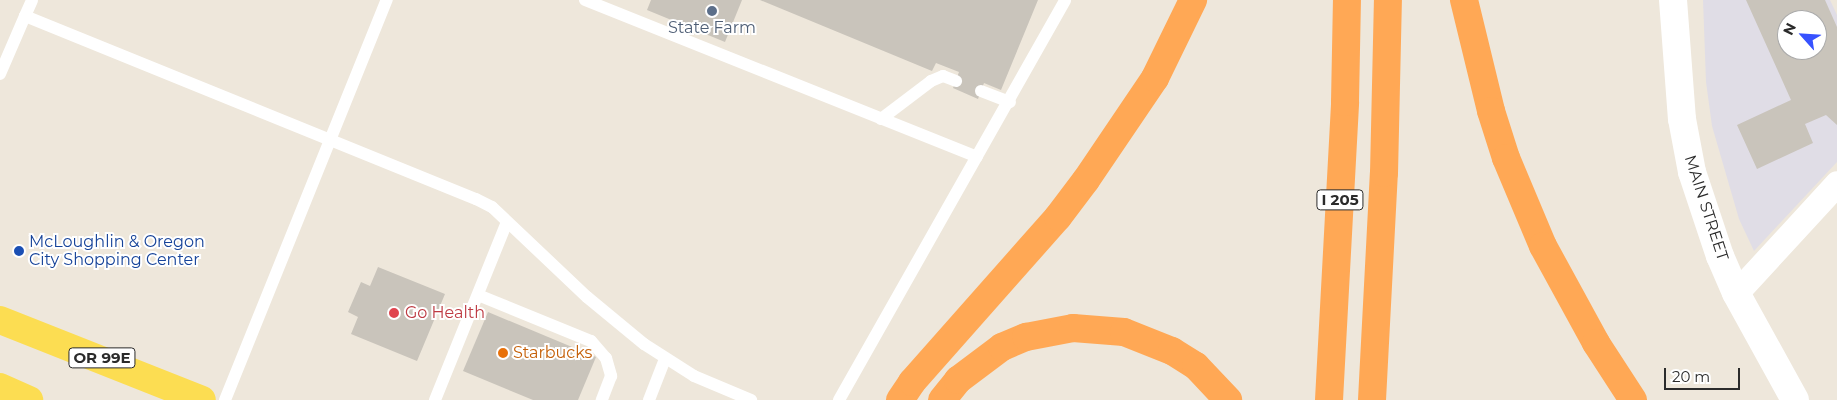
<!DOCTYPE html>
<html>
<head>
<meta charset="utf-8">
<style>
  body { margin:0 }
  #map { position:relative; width:1837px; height:400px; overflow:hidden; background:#eee7db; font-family:Montserrat,sans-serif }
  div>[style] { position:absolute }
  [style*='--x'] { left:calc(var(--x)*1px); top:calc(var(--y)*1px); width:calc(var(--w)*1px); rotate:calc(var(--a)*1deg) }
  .industrial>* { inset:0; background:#e0dde6 }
  .building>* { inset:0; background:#c9c4bb }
  .lane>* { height:12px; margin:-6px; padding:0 6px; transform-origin:6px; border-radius:6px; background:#fff }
  .street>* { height:25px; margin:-12.5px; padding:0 12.5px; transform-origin:12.5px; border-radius:12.5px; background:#fff }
  .secondary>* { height:28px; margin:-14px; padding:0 14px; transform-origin:14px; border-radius:14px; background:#fff }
  .primary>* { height:28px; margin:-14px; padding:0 14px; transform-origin:14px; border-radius:14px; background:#fcdd52 }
  .highway>* { height:28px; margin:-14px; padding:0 14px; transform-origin:14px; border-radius:14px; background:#ffa855 }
  .dots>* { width:14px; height:14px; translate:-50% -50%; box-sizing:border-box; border:2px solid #fff; border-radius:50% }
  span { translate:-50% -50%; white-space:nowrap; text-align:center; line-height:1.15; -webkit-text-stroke:4px #fff; paint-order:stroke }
  .shield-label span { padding:1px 4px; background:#fff; border:1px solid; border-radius:4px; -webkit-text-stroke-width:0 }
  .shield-label { font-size:15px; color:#2b2b2b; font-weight:700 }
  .service-label { font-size:16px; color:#4e5e75 }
  .street-label { font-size:16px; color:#2b2b2b }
  .transit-label { font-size:16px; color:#164399 }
  .left { translate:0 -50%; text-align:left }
  .health-label { font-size:16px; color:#be3a42 }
  .food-label { font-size:16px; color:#c56008 }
  .north { position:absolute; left:1777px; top:10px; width:50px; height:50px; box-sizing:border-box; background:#fff; border:1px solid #aaa; border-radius:50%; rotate:296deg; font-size:14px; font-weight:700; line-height:20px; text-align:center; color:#2b2b2b }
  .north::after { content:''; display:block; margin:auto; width:18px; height:22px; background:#3752ff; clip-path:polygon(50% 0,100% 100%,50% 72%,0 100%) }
  .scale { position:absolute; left:1664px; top:368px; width:76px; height:22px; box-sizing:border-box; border:2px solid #2b2b2b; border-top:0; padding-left:6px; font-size:15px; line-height:18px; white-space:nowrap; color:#2b2b2b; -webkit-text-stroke:4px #fff; paint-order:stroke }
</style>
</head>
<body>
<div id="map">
  <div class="industrial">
    <div style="clip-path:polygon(evenodd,1703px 0,1830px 0,1837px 15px,1837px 162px,1754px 251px,1739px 219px,1712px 126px,1706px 82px,1703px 0,1787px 20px,1817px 20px,1817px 50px,1787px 50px,1787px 20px)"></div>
  </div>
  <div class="building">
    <div style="clip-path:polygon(651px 0,742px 0,725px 42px,647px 10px)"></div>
    <div style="clip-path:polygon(760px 0,1038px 0,1001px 90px,984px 83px,978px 99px,953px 88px,959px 72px,936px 63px,932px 71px)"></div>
    <div style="clip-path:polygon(evenodd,1746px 0,1825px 0,1837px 27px,1837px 125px,1826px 115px,1805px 124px,1813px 143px,1757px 169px,1737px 125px,1791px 100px,1746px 0,1787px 20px,1817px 20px,1817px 50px,1787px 50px,1787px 20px)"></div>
    <div style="clip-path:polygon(378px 267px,445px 294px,417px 361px,351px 334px,358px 317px,348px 312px,361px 282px,370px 286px)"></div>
    <div style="clip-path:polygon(488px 312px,596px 357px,578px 400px,533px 400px,463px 371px)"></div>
  </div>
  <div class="lane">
    <div style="--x:585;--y:0;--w:422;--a:21.8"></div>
    <div style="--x:25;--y:16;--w:17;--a:-66"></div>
    <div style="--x:0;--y:74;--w:63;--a:-66.7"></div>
    <div style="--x:25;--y:16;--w:487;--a:22.1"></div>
    <div style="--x:476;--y:199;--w:18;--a:27"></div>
    <div style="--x:492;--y:207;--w:131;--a:43.5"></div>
    <div style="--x:587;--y:297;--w:74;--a:39.5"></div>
    <div style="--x:644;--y:344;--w:59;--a:32.6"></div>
    <div style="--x:694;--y:376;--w:62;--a:22.8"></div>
    <div style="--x:981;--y:91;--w:31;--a:21"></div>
    <div style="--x:881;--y:119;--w:63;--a:-37.2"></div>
    <div style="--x:931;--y:81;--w:13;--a:-23"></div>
    <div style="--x:943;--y:76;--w:14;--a:21"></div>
    <div style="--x:478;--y:295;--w:122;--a:22.2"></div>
    <div style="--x:591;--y:341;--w:23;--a:49"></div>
    <div style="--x:606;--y:358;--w:19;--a:74"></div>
    <div style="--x:611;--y:376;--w:26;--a:111"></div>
    <div style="--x:225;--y:400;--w:432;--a:-68"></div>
    <div style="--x:435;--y:400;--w:192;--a:-68"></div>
    <div style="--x:649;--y:400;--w:44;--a:-68.7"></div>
    <div style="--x:839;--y:400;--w:459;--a:-60.5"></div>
  </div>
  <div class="street">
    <div style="--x:1736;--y:293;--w:149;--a:-47.4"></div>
  </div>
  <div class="secondary">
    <div style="--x:1673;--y:0;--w:119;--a:85.7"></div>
    <div style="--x:1682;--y:119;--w:54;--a:79.3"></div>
    <div style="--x:1692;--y:172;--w:89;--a:71.6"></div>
    <div style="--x:1720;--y:256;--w:40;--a:66.6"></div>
    <div style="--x:1736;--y:293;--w:122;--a:61.1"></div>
  </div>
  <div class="primary">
    <div style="--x:0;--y:320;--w:217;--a:21.6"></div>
    <div style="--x:0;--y:387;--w:32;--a:24"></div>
  </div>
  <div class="highway">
    <div style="--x:1464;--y:0;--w:114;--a:76.3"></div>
    <div style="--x:1491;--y:111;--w:49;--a:72.3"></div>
    <div style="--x:1506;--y:158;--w:95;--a:67.2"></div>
    <div style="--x:1543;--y:246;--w:111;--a:61.3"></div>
    <div style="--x:1596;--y:343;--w:68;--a:57"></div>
    <div style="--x:900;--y:400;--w:22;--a:-56"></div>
    <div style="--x:912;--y:382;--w:220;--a:-48.5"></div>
    <div style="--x:1058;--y:217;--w:46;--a:-52.9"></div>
    <div style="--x:1086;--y:180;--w:123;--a:-55.9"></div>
    <div style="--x:1155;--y:78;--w:87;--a:-64"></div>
    <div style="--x:942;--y:400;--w:26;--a:-51"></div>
    <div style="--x:958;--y:380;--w:55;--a:-36.9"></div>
    <div style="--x:1002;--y:347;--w:26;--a:-23"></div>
    <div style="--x:1026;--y:337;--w:48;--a:-10.8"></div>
    <div style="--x:1073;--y:328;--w:51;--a:4.5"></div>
    <div style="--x:1124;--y:332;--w:52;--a:21.6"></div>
    <div style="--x:1172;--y:351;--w:28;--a:32"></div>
    <div style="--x:1196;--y:366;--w:47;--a:46.7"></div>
    <div style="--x:1329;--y:400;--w:298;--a:-86.9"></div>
    <div style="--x:1345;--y:102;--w:102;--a:-88.9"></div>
    <div style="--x:1372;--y:400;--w:227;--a:-87"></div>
    <div style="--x:1384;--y:173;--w:173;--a:-88.7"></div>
  </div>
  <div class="dots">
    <div style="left:712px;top:11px;background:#5c6f8a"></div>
    <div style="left:19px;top:251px;background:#1a4fb4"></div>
    <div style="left:394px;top:313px;background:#e0444e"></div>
    <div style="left:503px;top:353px;background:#e8710a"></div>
  </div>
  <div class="shield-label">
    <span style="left:1340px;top:200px">I 205</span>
    <span style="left:102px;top:358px">OR 99E</span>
  </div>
  <div class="service-label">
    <span style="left:712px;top:28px">State Farm</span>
  </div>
  <div class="street-label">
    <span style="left:1706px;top:208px;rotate:72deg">MAIN STREET</span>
  </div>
  <div class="transit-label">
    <span class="left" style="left:29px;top:251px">McLoughlin &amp; Oregon<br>City Shopping Center</span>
  </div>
  <div class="health-label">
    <span class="left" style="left:405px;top:313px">Go Health</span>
  </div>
  <div class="food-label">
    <span class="left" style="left:513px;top:353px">Starbucks</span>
  </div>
  <div class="north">N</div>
  <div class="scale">20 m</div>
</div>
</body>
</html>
